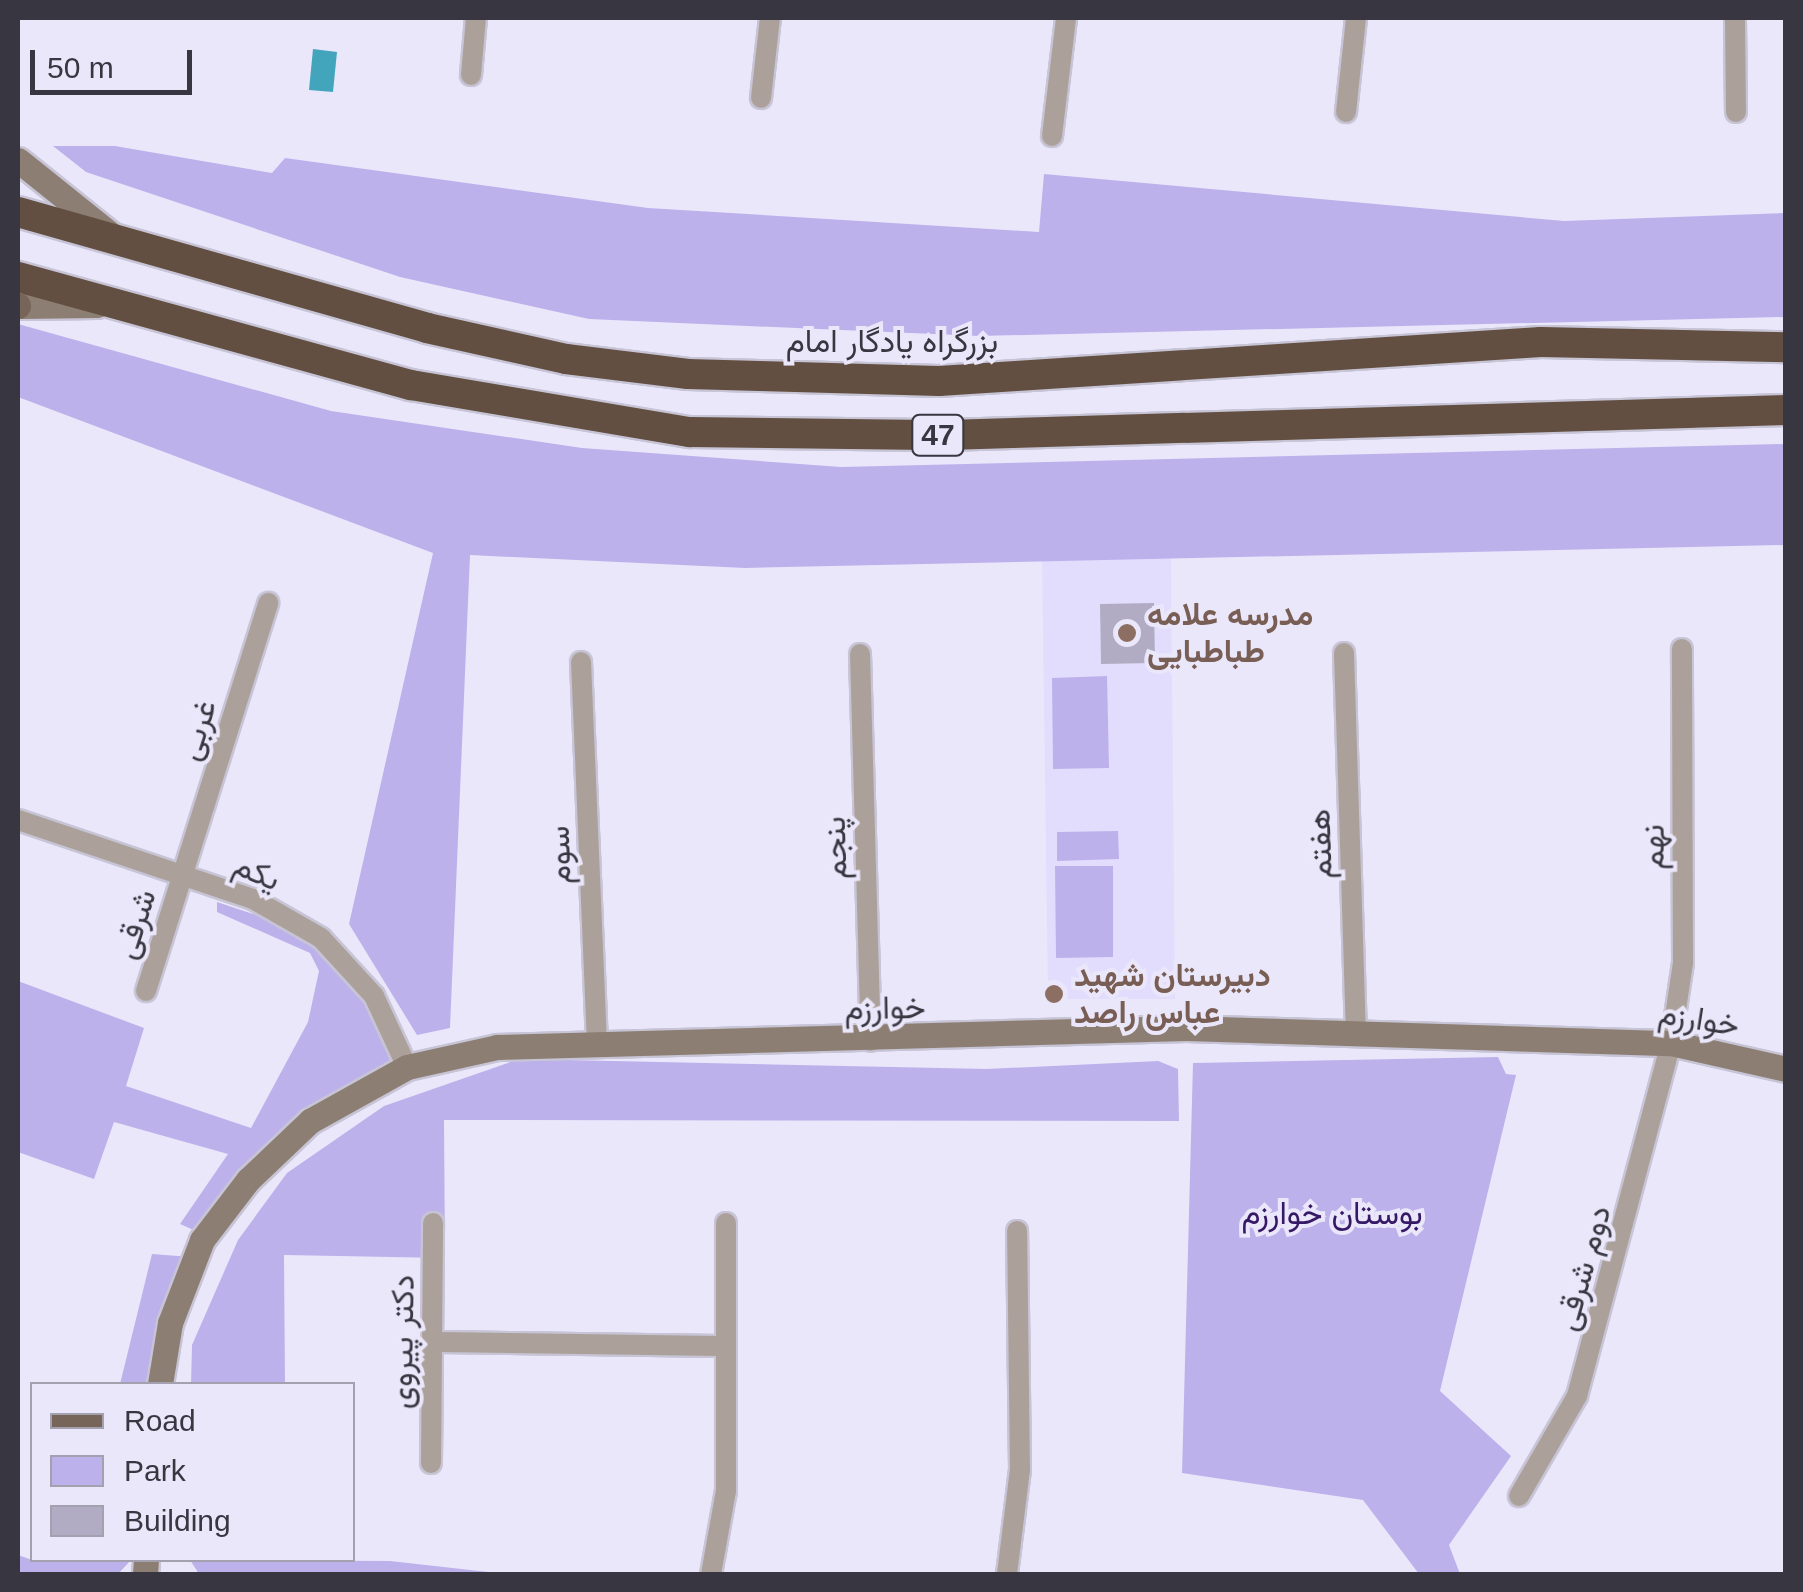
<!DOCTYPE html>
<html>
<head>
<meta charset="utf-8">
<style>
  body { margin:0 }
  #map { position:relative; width:1803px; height:1592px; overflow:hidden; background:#ebe7fb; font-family:Helvetica,Vazirmatn,sans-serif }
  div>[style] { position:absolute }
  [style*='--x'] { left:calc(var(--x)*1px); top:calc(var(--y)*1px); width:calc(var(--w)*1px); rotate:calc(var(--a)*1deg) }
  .built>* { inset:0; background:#e3ddfd }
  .green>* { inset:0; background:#bdb1ec }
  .water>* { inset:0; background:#42a5bc }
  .building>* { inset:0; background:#b1acc4 }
  .roads { filter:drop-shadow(2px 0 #c7c4d6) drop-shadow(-2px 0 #c7c4d6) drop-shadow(0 2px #c7c4d6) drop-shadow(0 -2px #c7c4d6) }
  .street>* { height:20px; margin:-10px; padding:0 10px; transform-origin:10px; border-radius:10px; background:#aba19a }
  .secondary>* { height:25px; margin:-12.5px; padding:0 12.5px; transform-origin:12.5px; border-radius:12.5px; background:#8c7e73 }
  .primary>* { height:25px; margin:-12.5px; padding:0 12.5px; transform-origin:12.5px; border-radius:12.5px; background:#766558 }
  .highway>* { height:30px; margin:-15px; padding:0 15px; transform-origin:15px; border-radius:15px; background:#624f41 }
  .dots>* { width:28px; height:28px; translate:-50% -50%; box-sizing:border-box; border:5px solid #ebe7fb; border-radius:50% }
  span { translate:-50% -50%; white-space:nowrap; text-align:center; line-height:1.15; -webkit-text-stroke:8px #ebe7fb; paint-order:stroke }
  .shield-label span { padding:2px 8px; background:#ebe7fb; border:2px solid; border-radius:8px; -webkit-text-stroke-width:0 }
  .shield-label { font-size:30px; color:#383640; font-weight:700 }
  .street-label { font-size:32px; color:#383640 }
  .education-label { font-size:32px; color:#785e54; font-weight:700 }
  .left { translate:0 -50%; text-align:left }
  .park-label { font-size:32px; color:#351866 }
  .frame { position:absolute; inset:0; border:20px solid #383640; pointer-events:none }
  .legend { position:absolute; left:30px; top:1382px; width:325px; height:180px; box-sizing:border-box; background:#ebe7fb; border:2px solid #a3a0b0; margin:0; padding:12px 18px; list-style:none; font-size:30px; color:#383640 }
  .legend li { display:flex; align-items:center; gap:20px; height:50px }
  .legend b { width:50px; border:2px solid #a3a0b0 }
  .scale { position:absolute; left:30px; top:50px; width:162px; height:45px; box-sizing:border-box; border:5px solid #383640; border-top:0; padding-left:12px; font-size:30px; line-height:35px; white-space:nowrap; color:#383640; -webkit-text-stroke:8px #ebe7fb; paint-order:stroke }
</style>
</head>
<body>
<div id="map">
  <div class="built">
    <div style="clip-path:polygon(1042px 558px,1171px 558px,1175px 999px,1048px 999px)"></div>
  </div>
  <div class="green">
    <div style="clip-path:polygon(53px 146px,115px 146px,272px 173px,285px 158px,648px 208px,1039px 232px,1044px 174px,1564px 221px,1785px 213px,1785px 317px,979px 336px,589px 319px,400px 277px,86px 172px)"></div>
    <div style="clip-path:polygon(18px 324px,331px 411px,582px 448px,841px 467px,1785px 444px,1785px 545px,745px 568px,470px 555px,450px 1028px,417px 1035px,349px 924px,433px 553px,18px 397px)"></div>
    <div style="clip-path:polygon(1107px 676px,1109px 768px,1053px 769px,1052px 678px)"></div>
    <div style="clip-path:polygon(1118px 831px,1119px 859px,1057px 861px,1057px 832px)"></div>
    <div style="clip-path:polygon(1055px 866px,1113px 866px,1113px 957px,1056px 958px)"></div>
    <div style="clip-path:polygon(217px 902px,268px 919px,333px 958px,371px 1007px,392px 1066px,198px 1232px,180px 1224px,228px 1154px,114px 1122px,94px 1179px,18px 1152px,18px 981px,144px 1028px,126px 1086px,251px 1128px,308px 1022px,319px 971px,310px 953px,217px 912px)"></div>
    <div style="clip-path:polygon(1498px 1057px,1506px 1074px,1516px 1075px,1440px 1391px,1511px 1456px,1449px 1545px,1460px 1574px,1419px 1574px,1363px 1500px,1182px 1473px,1193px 1063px)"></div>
    <div style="clip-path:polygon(519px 1059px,987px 1069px,1158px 1061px,1178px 1069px,1179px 1121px,444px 1120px,445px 1258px,284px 1255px,285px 1384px,191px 1384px,192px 1345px,238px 1240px,287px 1173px,384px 1106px)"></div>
    <div style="clip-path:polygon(152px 1254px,191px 1257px,157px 1384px,120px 1384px)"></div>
    <div style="clip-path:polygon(18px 1555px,32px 1560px,131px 1560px,118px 1574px,18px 1574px)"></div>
    <div style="clip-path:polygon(190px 1560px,390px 1561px,506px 1574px,199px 1574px)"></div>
  </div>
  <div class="water">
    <div style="clip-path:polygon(313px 49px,337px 52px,333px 92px,309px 90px)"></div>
  </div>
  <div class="building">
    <div style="clip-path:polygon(1154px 603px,1155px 663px,1101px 664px,1100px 604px)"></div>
  </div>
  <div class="roads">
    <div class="street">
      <div style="--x:1735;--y:18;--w:94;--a:89.4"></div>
      <div style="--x:471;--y:75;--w:57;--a:-85"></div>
      <div style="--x:761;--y:98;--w:81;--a:-83.6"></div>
      <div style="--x:1346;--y:112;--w:95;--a:-83.9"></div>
      <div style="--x:1052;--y:136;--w:119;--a:-83.2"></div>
      <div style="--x:1344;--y:653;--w:380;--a:88.2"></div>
      <div style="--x:860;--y:654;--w:387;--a:88.4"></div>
      <div style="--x:581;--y:662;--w:383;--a:87.6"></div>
      <div style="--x:18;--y:820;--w:248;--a:18.6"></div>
      <div style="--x:253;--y:899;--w:78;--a:29.8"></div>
      <div style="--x:321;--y:938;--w:79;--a:47.6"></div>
      <div style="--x:374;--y:996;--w:78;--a:65.1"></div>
      <div style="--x:146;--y:991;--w:407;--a:-72.5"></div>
      <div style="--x:432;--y:1342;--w:294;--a:0.8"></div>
      <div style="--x:431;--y:1463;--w:240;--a:-89.5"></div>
      <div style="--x:1519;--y:1496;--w:116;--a:-59.9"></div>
      <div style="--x:1577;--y:1396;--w:365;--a:-75.1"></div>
      <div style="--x:1671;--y:1043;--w:81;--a:-81.5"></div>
      <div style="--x:1683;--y:963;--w:314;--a:-90.2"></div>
      <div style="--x:711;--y:1574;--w:84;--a:-79.8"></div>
      <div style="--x:726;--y:1491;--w:268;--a:-90"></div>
      <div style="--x:1007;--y:1574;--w:105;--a:-82.9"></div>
      <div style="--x:1020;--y:1470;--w:239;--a:-90.7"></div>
    </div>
    <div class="secondary">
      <div style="--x:18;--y:160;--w:123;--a:38.7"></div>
      <div style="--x:18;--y:306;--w:79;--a:-0.7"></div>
      <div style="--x:160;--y:1384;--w:62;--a:-80.7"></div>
      <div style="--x:170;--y:1323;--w:89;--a:-68.9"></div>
      <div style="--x:202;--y:1240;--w:76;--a:-52.5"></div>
      <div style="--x:248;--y:1180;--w:86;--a:-43.6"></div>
      <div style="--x:310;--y:1121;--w:111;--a:-29.1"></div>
      <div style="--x:407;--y:1067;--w:92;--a:-12.5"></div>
      <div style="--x:497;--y:1047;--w:689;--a:-1.58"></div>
      <div style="--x:1186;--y:1028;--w:485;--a:1.8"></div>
      <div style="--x:1671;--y:1043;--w:118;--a:12.7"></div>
      <div style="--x:145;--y:1574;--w:14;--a:-86"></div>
    </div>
    <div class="primary">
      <div style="--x:18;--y:305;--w:1;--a:90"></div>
    </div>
    <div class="highway">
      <div style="--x:18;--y:212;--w:425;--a:15.8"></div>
      <div style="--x:427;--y:328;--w:142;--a:12.6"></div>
      <div style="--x:566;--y:359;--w:123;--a:7"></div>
      <div style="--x:688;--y:374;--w:251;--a:1.6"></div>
      <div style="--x:939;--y:381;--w:603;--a:-3.71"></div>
      <div style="--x:1541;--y:342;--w:245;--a:1.2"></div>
      <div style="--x:18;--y:277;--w:408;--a:15.4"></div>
      <div style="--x:411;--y:385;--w:283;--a:9.6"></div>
      <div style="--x:690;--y:432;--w:257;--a:0.7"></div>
      <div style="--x:947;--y:435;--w:839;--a:-1.71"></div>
    </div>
  </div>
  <div class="dots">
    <div style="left:1127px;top:633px;background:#8d6e63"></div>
    <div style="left:1054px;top:994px;background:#8d6e63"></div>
  </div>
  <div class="shield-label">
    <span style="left:938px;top:435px">47</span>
  </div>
  <div class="street-label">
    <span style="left:892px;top:341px">بزرگراه یادگار امام</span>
    <span style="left:197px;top:730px;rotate:-72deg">غربی</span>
    <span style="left:1320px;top:844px;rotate:-92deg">هفتم</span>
    <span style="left:1653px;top:847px;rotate:-90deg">نهم</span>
    <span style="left:835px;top:848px;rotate:-92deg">پنجم</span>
    <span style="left:559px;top:855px;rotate:-92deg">سوم</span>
    <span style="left:257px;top:872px;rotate:23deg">یکم</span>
    <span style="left:135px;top:924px;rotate:-72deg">شرقی</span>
    <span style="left:885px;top:1008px;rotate:-1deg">خوارزم</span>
    <span style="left:1699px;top:1019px;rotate:9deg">خوارزم</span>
    <span style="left:1583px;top:1268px;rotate:-74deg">دوم شرقی</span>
    <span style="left:402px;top:1342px;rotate:-89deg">دکتر پیروی</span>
  </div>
  <div class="education-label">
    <span class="left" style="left:1147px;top:633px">مدرسه علامه<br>طباطبایی</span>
    <span class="left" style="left:1074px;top:994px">دبیرستان شهید<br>عباس راصد</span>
  </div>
  <div class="park-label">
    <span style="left:1332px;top:1213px">بوستان خوارزم</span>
  </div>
  <div class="frame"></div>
  <ul class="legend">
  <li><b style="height:12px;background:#766558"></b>Road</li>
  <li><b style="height:28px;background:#bdb1ec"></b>Park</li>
  <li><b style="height:28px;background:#b1acc4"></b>Building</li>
  </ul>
  <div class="scale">50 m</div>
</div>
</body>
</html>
